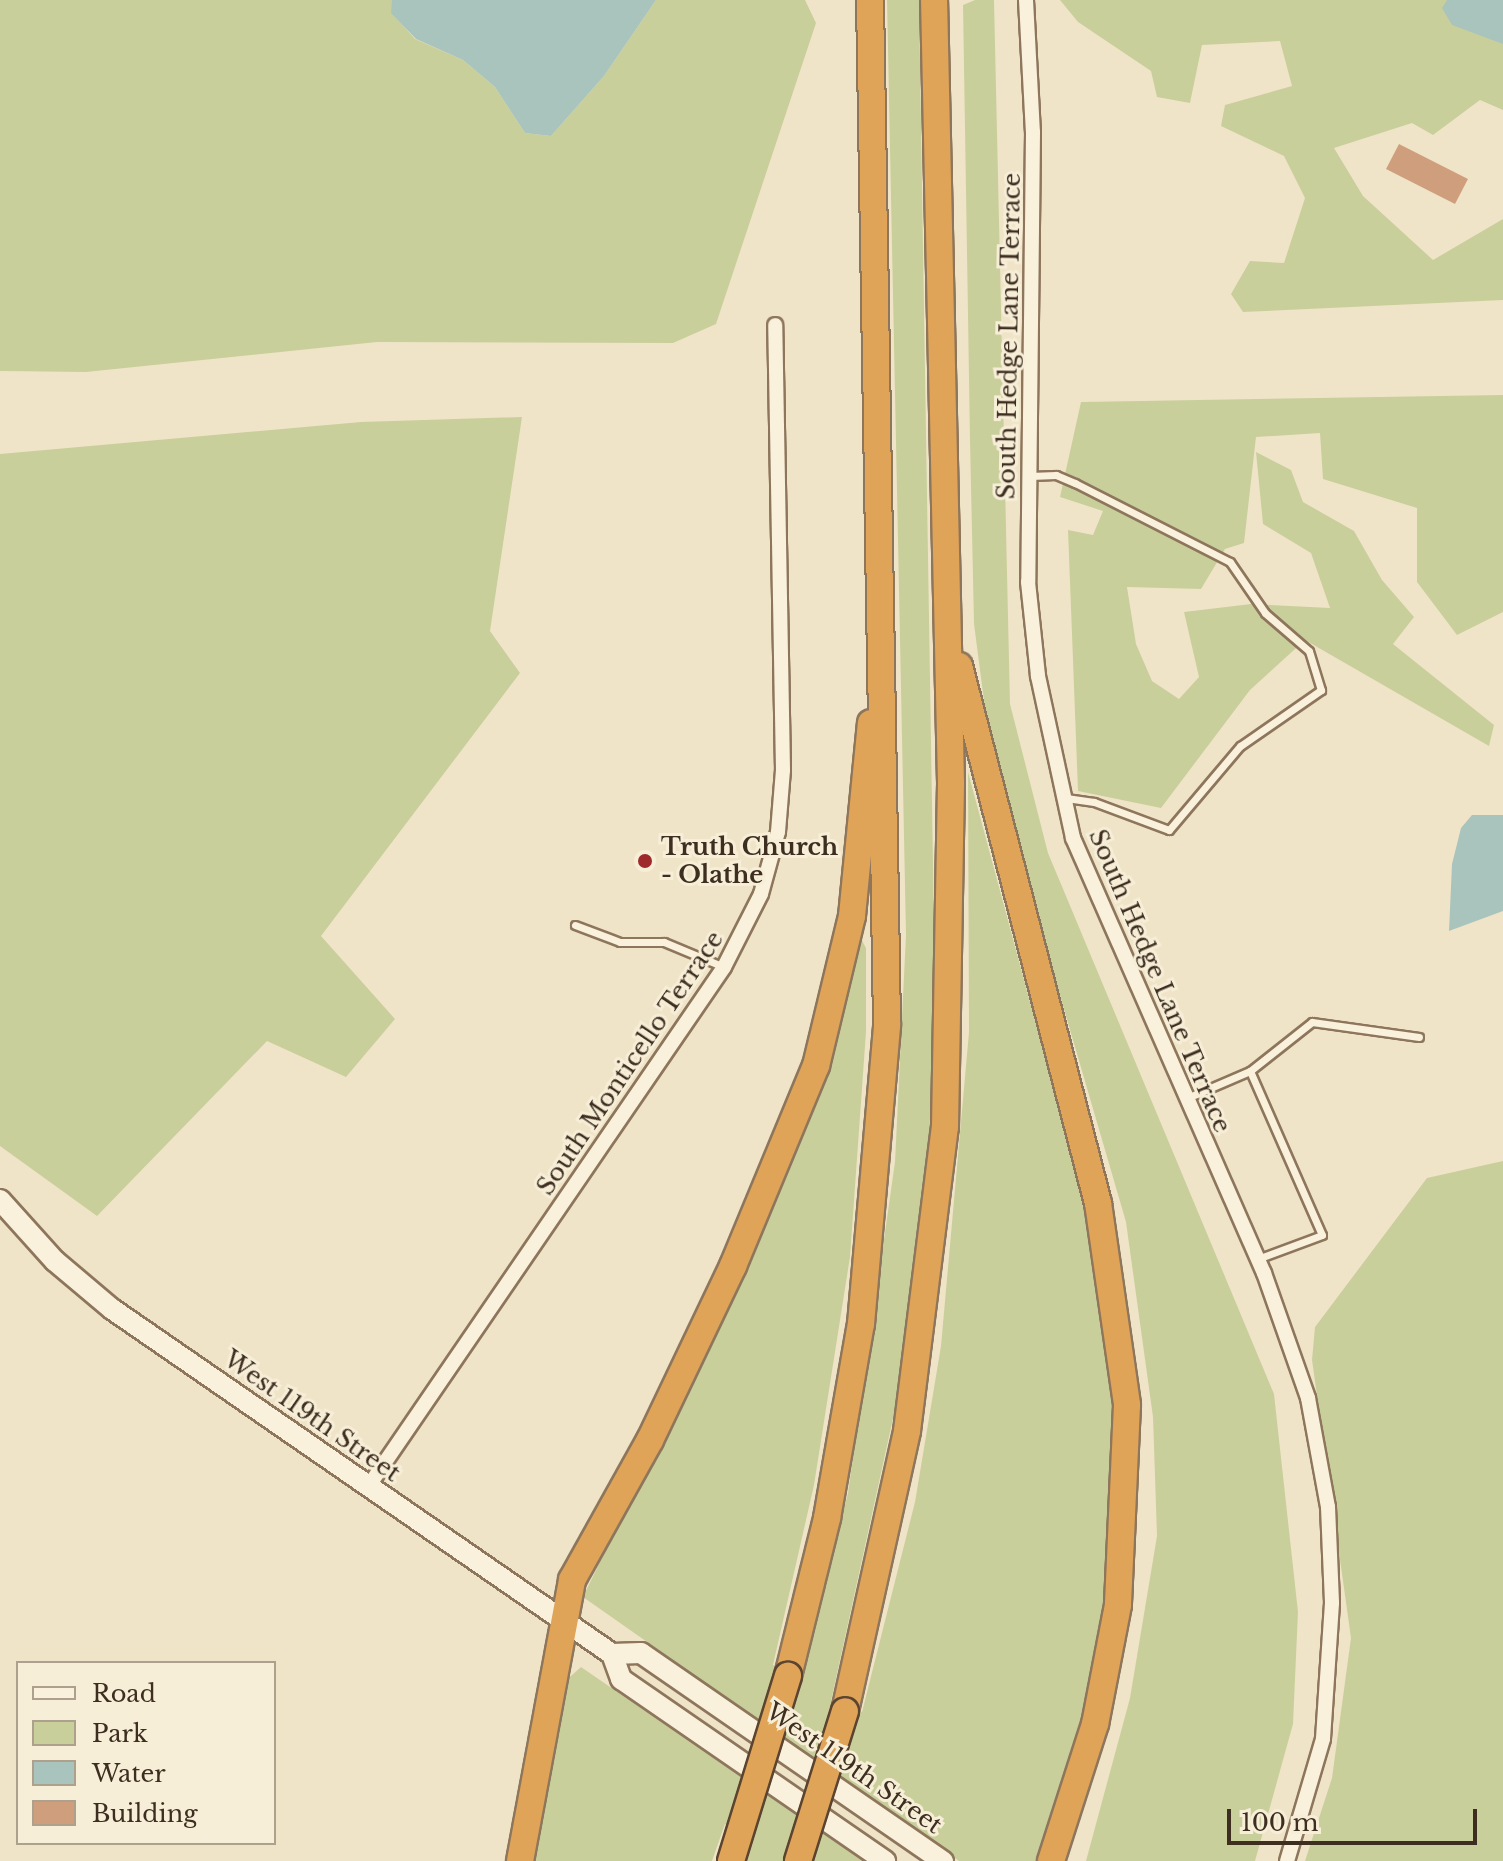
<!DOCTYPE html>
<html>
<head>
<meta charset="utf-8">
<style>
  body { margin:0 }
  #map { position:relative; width:1503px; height:1861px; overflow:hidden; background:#f0e4c8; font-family:"Libre Baskerville",serif }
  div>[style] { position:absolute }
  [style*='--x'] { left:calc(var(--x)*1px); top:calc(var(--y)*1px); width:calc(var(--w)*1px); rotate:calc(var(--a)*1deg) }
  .green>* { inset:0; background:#c9cf9b }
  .water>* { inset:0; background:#a9c4bc }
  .building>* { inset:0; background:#cf9f7d }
  .roads { filter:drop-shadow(2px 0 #8d765c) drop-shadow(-2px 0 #8d765c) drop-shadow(0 2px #8d765c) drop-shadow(0 -2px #8d765c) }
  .lane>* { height:7px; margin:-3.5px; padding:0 3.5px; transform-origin:3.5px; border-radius:3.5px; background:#faf1dc }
  .street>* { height:14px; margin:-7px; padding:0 7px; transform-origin:7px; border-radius:7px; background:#faf1dc }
  .secondary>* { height:20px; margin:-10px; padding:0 10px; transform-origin:10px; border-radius:10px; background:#faf1dc }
  .highway>* { height:26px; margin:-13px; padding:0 13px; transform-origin:13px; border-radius:13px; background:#e0a458 }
  .bridges { filter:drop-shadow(2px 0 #5b4430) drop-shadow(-2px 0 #5b4430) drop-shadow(0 2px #5b4430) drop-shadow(0 -2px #5b4430) }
  .highway-bridge>* { height:26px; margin:-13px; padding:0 13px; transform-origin:13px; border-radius:13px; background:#e0a458 }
  .dots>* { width:22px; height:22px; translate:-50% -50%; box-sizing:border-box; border:4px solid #f7eed8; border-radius:50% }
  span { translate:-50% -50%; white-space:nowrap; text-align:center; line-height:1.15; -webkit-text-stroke:6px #f7eed8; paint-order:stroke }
  .street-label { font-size:24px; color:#3d2e20 }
  .poi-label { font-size:24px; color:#3d2e20; font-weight:700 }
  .left { translate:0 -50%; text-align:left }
  .legend { position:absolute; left:16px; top:1661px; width:260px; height:184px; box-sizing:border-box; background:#f7eed8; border:2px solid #ada18e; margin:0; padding:10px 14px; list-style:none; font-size:24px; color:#3d2e20 }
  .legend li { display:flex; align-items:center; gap:16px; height:40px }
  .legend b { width:40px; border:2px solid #ada18e }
  .scale { position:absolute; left:1227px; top:1809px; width:250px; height:36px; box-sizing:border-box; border:4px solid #3d2e20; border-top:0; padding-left:10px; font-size:24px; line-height:28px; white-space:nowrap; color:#3d2e20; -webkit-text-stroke:6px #f7eed8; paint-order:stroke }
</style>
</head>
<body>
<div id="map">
  <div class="green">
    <div style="clip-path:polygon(0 0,392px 0,392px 13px,415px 39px,463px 60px,495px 87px,525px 133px,551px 136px,604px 76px,656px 0,805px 0,816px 23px,716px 324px,673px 343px,377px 342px,86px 372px,0 371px)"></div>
    <div style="clip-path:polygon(887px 0,919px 0,935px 988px,929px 1145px,899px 1391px,831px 1701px,862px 1712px,915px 1502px,941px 1346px,969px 1032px,968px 772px,1102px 1269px,1118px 1440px,1112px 1570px,1092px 1695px,1041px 1861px,959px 1861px,583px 1597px,783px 1183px,816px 1099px,858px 933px,866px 948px,866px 1032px,850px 1257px,814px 1485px,773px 1665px,800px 1680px,848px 1493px,895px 1162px,906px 935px)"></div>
    <div style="clip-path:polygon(975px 0,994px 0,1010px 704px,1048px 853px,1274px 1394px,1298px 1612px,1293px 1724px,1255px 1861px,1086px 1861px,1130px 1698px,1157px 1536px,1153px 1417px,1126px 1222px,992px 762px,974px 624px,970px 440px,963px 5px)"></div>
    <div style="clip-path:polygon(1060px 0,1503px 0,1503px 110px,1480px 100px,1433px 135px,1412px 123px,1334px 148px,1363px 196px,1433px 260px,1503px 219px,1503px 300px,1243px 312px,1231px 294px,1250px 261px,1284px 263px,1305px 198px,1284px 156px,1221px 126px,1225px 105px,1292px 86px,1280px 41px,1202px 45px,1190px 103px,1157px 97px,1151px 71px,1078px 22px)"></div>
    <div style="clip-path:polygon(1503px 395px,1503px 612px,1457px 635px,1417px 582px,1417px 508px,1323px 479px,1320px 433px,1256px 437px,1244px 543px,1225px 549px,1201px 589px,1127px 587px,1136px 644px,1152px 681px,1179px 699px,1199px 677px,1184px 612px,1251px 604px,1330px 608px,1311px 553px,1263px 524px,1256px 452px,1291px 470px,1303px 502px,1354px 531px,1382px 580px,1414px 617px,1393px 644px,1494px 725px,1489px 746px,1305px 640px,1250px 690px,1161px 808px,1078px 791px,1068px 530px,1093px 535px,1103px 511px,1060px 497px,1081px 402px)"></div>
    <div style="clip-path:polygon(522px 417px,490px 631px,520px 673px,321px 936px,395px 1019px,346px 1077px,267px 1041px,97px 1216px,0 1146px,0 454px,361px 422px)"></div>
    <div style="clip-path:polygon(1503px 1161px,1503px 1861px,1305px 1861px,1332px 1778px,1351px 1638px,1312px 1360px,1315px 1327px,1427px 1178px)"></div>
    <div style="clip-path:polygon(581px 1667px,863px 1861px,747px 1861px,752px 1844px,725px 1824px,712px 1861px,530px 1861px,563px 1683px)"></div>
  </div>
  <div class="water">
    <div style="clip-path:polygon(392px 0,656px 0,604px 76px,551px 136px,525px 133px,495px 87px,463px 60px,416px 39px,391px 13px)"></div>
    <div style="clip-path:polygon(1447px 0,1503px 0,1503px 44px,1452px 25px,1442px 8px)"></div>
    <div style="clip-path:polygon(1472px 815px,1503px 815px,1503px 911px,1449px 931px,1452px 864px,1461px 828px)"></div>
  </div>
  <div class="building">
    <div style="clip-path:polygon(1399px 144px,1468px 179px,1455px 204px,1386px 169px)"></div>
  </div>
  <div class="roads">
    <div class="lane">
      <div style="--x:1030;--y:476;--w:26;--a:-2"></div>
      <div style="--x:1056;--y:475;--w:21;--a:23"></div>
      <div style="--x:1075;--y:483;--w:174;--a:27"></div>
      <div style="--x:1230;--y:562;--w:62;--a:55.5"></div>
      <div style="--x:1265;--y:613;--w:58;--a:40.8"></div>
      <div style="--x:1309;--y:651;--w:41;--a:72.9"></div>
      <div style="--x:1321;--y:690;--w:98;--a:145.3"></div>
      <div style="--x:1240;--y:746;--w:110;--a:130.2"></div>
      <div style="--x:1169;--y:830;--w:80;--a:-159.5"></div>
      <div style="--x:1094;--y:802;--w:30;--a:-172"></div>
      <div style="--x:575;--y:925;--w:48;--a:20.7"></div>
      <div style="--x:620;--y:942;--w:44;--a:0"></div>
      <div style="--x:664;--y:942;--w:65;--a:22.6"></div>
      <div style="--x:1250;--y:1071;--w:79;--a:-38.3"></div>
      <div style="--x:1312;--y:1022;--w:108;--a:8"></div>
      <div style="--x:1187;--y:1098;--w:69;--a:-23.2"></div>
      <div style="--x:1250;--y:1071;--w:179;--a:66.3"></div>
      <div style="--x:1322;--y:1235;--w:69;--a:159.7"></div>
    </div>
    <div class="street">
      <div style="--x:1026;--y:0;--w:132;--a:87"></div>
      <div style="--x:1033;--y:132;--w:450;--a:90.6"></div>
      <div style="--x:1028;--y:582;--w:95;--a:83.9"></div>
      <div style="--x:1038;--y:676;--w:166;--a:77.8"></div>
      <div style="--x:1073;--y:838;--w:475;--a:66.3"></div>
      <div style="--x:1264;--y:1273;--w:133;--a:70.6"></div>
      <div style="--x:1308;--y:1398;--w:111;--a:79.6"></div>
      <div style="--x:1328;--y:1507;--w:96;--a:87.6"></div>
      <div style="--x:1332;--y:1603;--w:136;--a:93.8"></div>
      <div style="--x:1323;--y:1739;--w:127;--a:106.4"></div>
      <div style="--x:368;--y:1487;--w:630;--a:-55.6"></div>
      <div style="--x:724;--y:967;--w:82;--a:-63.1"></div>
      <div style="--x:761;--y:894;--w:64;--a:-74.7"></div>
      <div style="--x:778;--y:832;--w:62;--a:-85.4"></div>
      <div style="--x:783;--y:770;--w:445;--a:-91"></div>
    </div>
    <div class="secondary">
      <div style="--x:0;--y:1200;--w:82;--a:48"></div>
      <div style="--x:55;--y:1261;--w:75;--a:40.1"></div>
      <div style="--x:112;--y:1309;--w:607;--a:34.61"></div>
      <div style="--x:612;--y:1654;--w:27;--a:70"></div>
      <div style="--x:621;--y:1679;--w:321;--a:34.6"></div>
      <div style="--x:612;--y:1654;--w:29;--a:-2"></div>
      <div style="--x:641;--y:1653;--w:367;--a:34.6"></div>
    </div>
    <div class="highway">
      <div style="--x:959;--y:666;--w:555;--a:75.49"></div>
      <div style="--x:1098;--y:1203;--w:204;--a:81.8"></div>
      <div style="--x:1127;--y:1405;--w:200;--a:92.6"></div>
      <div style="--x:1118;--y:1605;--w:121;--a:100.9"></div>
      <div style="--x:1095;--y:1724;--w:144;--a:107.8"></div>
      <div style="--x:788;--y:1676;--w:163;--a:-76.1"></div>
      <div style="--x:827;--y:1518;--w:197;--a:-80.1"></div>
      <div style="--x:861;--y:1324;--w:301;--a:-85"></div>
      <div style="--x:887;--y:1024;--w:1024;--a:-90.95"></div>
      <div style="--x:845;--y:1711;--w:287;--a:-77.5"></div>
      <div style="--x:907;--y:1431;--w:306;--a:-82.9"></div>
      <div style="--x:945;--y:1127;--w:344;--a:-89"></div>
      <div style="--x:951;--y:783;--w:783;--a:-91.24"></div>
      <div style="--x:520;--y:1861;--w:286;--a:-79.5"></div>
      <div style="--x:572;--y:1580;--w:160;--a:-60.9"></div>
      <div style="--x:650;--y:1440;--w:193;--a:-64.5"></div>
      <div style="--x:733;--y:1266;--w:217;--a:-67.5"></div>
      <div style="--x:816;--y:1066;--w:154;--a:-76.5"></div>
      <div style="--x:852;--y:916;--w:194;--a:-84.4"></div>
    </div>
  </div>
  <div class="bridges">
    <div class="highway-bridge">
      <div style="--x:731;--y:1861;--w:194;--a:-72.9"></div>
      <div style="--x:798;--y:1861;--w:157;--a:-72.6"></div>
    </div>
  </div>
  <div class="dots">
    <div style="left:645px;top:861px;background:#9e2a2b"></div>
  </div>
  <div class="street-label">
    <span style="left:1009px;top:336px;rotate:-89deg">South Hedge Lane Terrace</span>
    <span style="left:1160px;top:981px;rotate:67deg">South Hedge Lane Terrace</span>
    <span style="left:630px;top:1063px;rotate:-56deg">South Monticello Terrace</span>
    <span style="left:312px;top:1416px;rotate:35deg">West 119th Street</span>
    <span style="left:854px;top:1768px;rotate:35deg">West 119th Street</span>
  </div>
  <div class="poi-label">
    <span class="left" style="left:661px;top:861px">Truth Church<br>- Olathe</span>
  </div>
  <ul class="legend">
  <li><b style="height:10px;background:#faf1dc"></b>Road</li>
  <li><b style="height:22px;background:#c9cf9b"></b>Park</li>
  <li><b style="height:22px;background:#a9c4bc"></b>Water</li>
  <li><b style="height:22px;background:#cf9f7d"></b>Building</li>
  </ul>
  <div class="scale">100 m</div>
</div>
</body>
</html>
